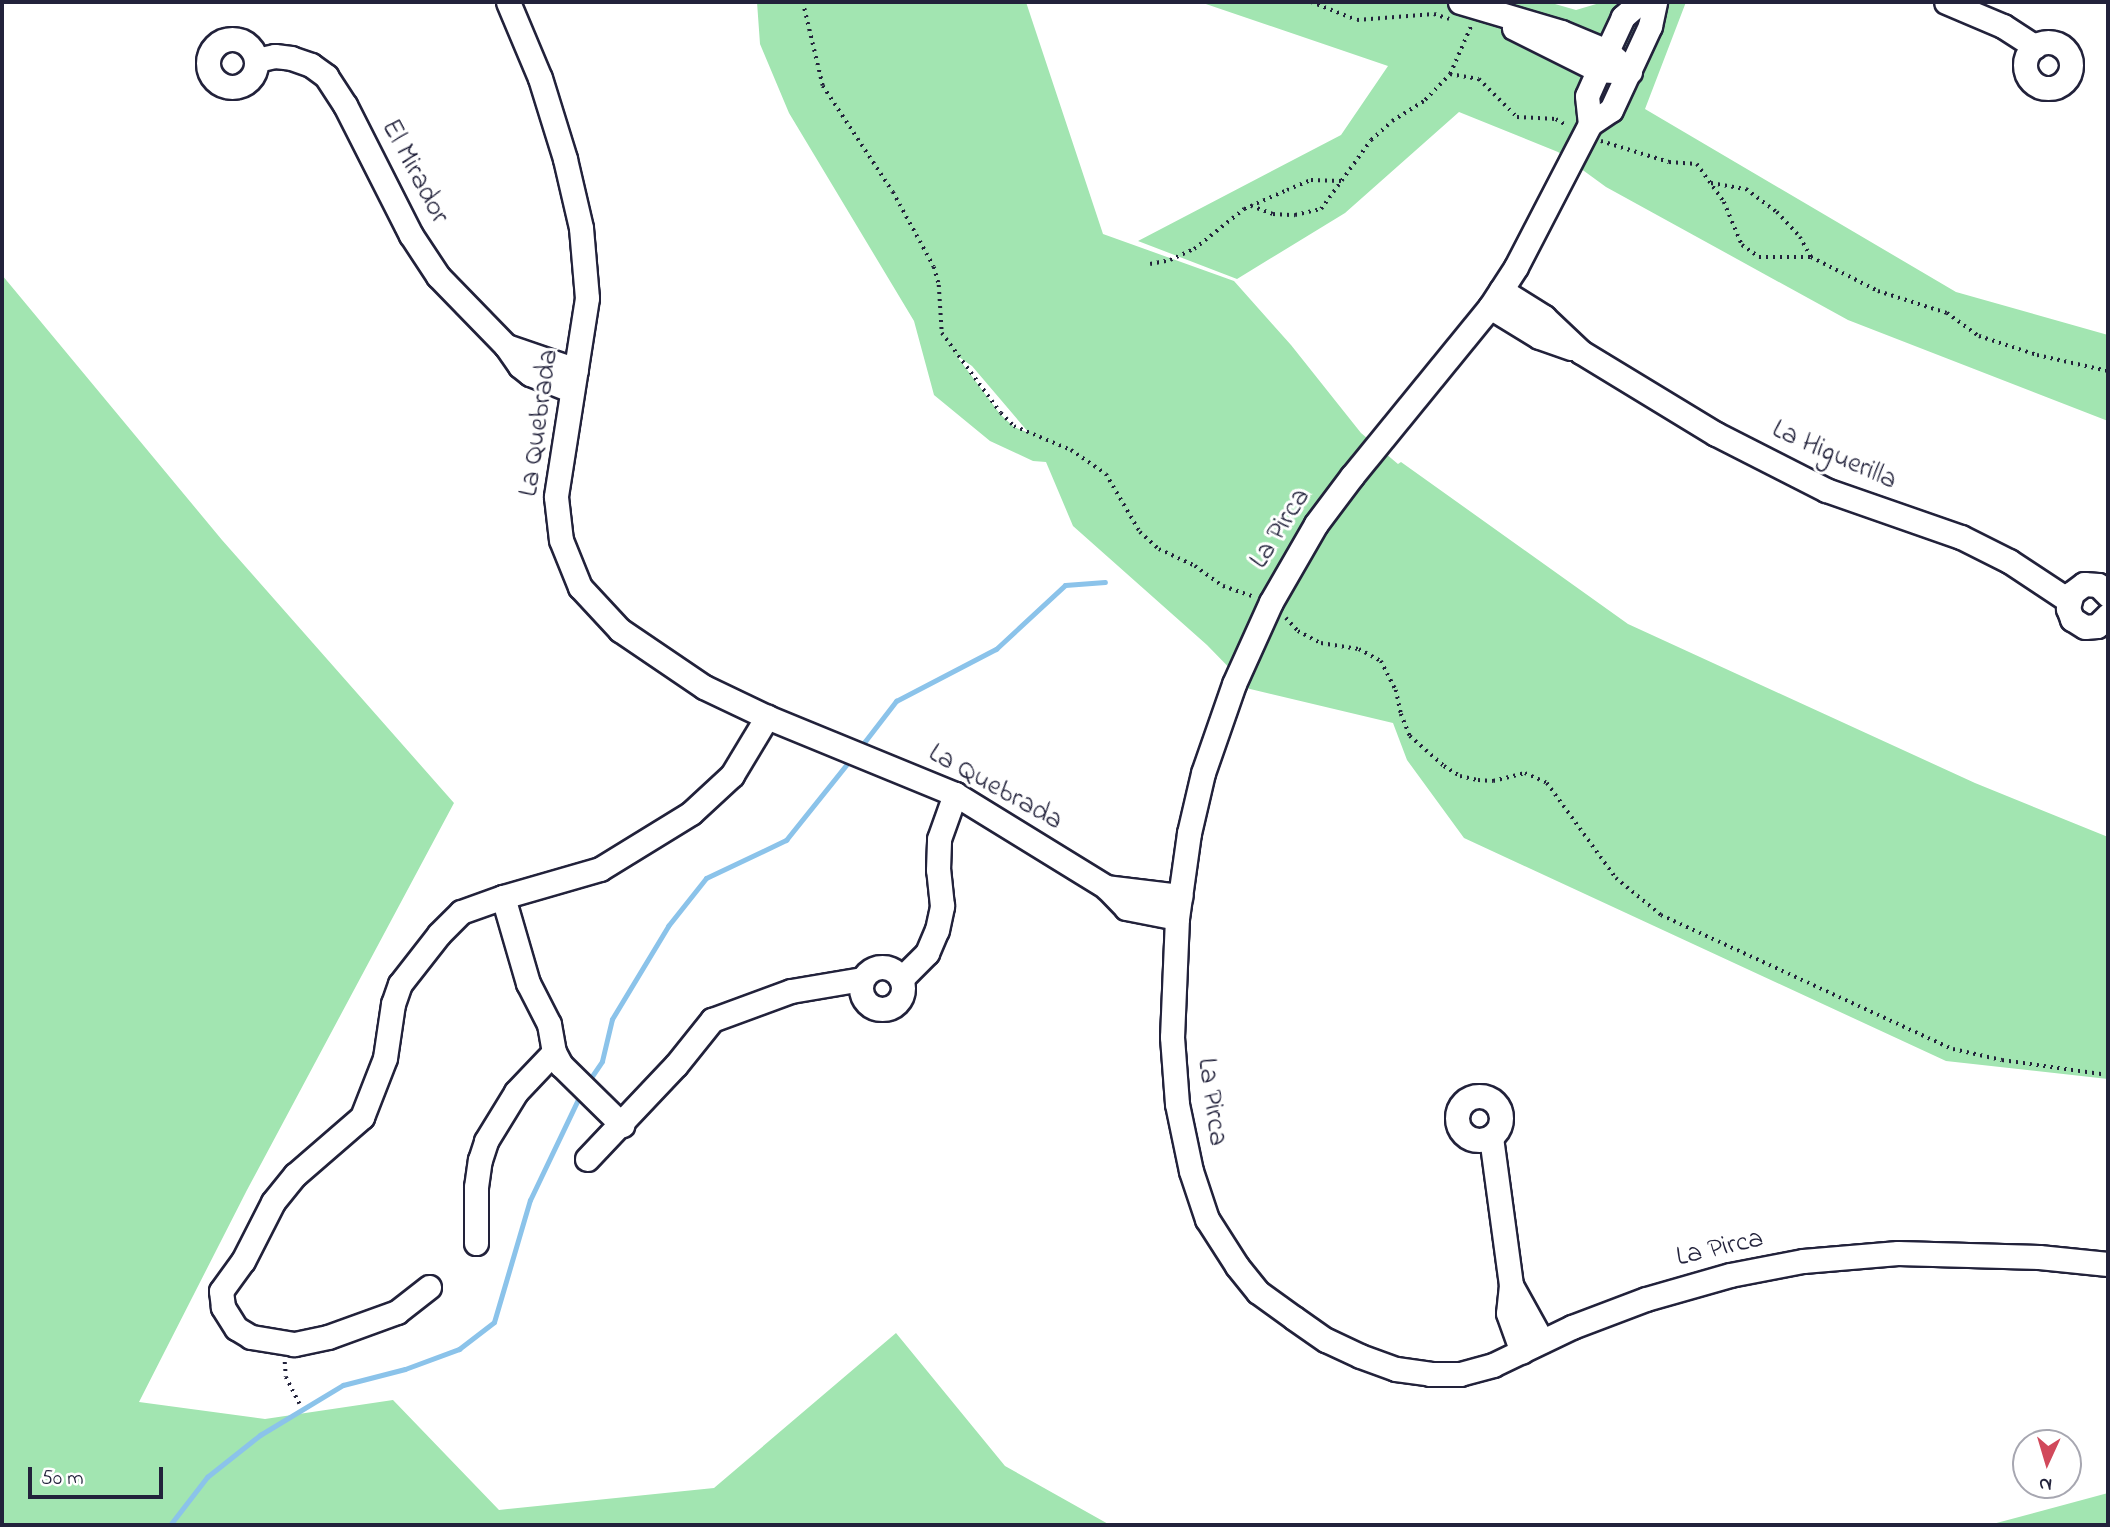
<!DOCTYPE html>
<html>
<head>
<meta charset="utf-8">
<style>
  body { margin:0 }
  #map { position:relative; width:2110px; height:1527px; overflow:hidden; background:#fff; font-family:"Indie Flower",sans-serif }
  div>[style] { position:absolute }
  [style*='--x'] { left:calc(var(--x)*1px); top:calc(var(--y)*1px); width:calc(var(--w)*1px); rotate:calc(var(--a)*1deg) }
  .green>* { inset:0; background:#a2e5b1 }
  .stream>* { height:5px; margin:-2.5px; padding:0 2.5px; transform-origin:2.5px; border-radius:2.5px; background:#8bc3ea }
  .path>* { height:3.5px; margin-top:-1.75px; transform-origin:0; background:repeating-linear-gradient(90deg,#22223b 0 2px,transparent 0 7px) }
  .roads { filter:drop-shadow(2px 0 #22223b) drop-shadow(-2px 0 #22223b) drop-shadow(0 2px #22223b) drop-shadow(0 -2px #22223b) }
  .minor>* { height:23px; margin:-11.5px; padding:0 11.5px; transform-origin:11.5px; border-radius:11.5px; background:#fff }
  .minor>.ring { margin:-11.5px; padding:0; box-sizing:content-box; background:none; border:23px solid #fff; border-radius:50% }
  span { translate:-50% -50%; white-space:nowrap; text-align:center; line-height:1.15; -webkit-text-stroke:6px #fff; paint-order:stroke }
  .street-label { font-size:28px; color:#22223b }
  .frame { position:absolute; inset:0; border:4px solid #22223b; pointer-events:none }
  .north { position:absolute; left:2012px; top:1429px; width:70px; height:70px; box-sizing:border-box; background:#fff; border:2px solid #a7a7b1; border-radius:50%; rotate:184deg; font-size:19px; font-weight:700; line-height:28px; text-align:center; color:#22223b }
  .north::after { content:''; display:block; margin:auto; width:24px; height:32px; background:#d1495b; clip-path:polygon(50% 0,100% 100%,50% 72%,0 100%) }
  .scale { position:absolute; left:28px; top:1467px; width:135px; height:32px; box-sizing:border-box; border:4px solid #22223b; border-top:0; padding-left:9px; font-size:21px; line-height:24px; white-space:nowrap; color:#22223b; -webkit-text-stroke:5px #fff; paint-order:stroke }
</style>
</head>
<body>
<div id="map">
  <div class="green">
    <div style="clip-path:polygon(evenodd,757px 2px,1026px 2px,1103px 234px,1234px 281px,1291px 345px,1361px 433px,1398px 464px,1401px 462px,1628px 624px,1975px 783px,2108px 837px,2108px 1079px,1946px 1061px,1464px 838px,1407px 760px,1393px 723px,1246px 688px,1246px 685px,1207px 645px,1073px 526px,1046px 462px,1033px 461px,990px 441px,934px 395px,914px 321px,789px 113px,760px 44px,757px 2px,956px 355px,972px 366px,1029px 433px,1014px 427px,1000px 414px,956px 355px)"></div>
    <div style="clip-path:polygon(1200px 2px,1548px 2px,1576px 10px,1603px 2px,1686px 2px,1645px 109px,1956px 292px,2108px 335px,2108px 421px,1848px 320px,1606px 187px,1558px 152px,1459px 112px,1345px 213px,1237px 279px,1138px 241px,1341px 135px,1388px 66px)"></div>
    <div style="clip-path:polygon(2px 275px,222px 540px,454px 803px,247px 1190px,139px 1402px,265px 1419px,393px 1400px,499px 1510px,714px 1488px,896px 1333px,1005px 1466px,1110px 1525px,2px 1525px)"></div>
    <div style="clip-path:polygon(2108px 1493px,2108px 1525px,1989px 1525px)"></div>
  </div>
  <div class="stream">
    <div style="--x:859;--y:749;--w:61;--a:-52.4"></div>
    <div style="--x:896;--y:701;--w:113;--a:-27.5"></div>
    <div style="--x:996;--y:649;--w:94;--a:-42.8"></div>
    <div style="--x:1065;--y:585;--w:40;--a:-4.3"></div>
    <div style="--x:588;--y:1082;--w:25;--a:-56"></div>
    <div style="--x:602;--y:1061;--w:43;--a:-76.6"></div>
    <div style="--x:612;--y:1019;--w:109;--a:-58.9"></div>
    <div style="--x:668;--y:926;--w:61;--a:-51.6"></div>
    <div style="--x:706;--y:878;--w:89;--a:-25.4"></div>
    <div style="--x:786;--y:840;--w:104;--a:-51.3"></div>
    <div style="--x:170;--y:1525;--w:61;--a:-52.4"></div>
    <div style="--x:207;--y:1477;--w:68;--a:-38.4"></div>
    <div style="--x:260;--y:1435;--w:97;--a:-31.1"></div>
    <div style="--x:343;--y:1385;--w:64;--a:-14.5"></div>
    <div style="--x:405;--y:1369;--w:58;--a:-20.3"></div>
    <div style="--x:459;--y:1349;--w:44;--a:-37.6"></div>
    <div style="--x:494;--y:1322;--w:127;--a:-73.6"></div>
    <div style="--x:530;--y:1200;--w:119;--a:-64.5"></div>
  </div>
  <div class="path">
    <div style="--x:803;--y:2;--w:86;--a:76.6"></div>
    <div style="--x:823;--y:86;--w:127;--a:56.6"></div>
    <div style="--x:893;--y:192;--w:85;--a:61.3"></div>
    <div style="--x:934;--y:267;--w:19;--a:74"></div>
    <div style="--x:939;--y:285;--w:48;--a:86.4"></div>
    <div style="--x:942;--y:333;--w:99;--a:53.6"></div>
    <div style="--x:1001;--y:413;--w:18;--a:45"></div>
    <div style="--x:1014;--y:426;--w:62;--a:22.8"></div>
    <div style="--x:1071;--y:450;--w:42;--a:34.4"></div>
    <div style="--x:1106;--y:474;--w:67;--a:59.6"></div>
    <div style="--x:1140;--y:532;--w:25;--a:42"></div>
    <div style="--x:1159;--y:549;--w:40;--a:25"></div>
    <div style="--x:1195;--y:566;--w:34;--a:36"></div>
    <div style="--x:1223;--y:586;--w:31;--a:19"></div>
    <div style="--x:1311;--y:2;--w:49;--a:21.4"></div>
    <div style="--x:1357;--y:20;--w:77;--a:-4.5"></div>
    <div style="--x:1434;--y:14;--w:16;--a:18"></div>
    <div style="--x:1450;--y:74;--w:29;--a:10"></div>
    <div style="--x:1479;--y:79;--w:54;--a:45"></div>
    <div style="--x:1517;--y:117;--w:39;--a:3"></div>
    <div style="--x:1556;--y:119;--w:12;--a:31"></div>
    <div style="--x:1601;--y:141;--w:71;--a:17.2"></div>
    <div style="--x:1669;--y:162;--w:28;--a:4"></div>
    <div style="--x:1697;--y:164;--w:47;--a:54.6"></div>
    <div style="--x:1724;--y:202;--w:47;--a:67.3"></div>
    <div style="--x:1742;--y:245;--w:21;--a:35"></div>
    <div style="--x:1759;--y:257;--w:52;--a:0"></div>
    <div style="--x:1811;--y:257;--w:75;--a:26.9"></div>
    <div style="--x:1878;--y:291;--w:72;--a:17.7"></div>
    <div style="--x:1947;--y:313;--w:39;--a:36"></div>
    <div style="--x:1979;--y:336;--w:61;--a:18.1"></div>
    <div style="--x:2037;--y:355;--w:73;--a:12.7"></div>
    <div style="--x:1711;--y:183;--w:36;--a:10"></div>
    <div style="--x:1746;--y:189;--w:39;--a:37"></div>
    <div style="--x:1777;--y:212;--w:34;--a:47"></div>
    <div style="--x:1800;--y:237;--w:23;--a:61"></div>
    <div style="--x:1251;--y:206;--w:23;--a:20"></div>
    <div style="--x:1273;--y:214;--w:22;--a:3"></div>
    <div style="--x:1295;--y:215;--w:27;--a:-13"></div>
    <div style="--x:1321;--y:209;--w:85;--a:-54.1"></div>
    <div style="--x:1371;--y:140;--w:28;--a:-42"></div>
    <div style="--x:1392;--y:121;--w:39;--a:-32"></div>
    <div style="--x:1425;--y:100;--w:36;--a:-46"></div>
    <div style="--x:1450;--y:74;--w:52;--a:-66.4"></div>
    <div style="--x:1150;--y:264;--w:20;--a:-11"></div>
    <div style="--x:1170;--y:260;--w:26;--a:-25"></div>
    <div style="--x:1194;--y:249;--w:64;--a:-38.7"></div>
    <div style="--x:1244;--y:209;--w:47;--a:-23.8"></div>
    <div style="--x:1287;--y:190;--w:26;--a:-23"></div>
    <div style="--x:1311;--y:180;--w:30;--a:2"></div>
    <div style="--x:1286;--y:618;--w:18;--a:47"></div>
    <div style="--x:1298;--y:631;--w:26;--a:28"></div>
    <div style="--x:1321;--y:643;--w:38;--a:9"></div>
    <div style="--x:1359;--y:649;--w:25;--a:29"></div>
    <div style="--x:1381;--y:661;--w:33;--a:63"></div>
    <div style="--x:1396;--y:690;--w:25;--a:78"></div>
    <div style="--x:1401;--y:714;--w:24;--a:68"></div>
    <div style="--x:1410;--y:736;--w:45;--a:41.4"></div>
    <div style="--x:1444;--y:766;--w:19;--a:32"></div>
    <div style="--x:1460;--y:776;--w:18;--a:13"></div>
    <div style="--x:1478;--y:780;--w:15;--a:4"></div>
    <div style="--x:1493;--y:781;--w:33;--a:-14"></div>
    <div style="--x:1525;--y:773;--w:24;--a:24"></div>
    <div style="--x:1547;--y:783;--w:117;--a:54"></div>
    <div style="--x:1616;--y:878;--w:58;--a:39.4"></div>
    <div style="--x:1661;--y:915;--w:321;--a:24.7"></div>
    <div style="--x:1953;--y:1049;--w:50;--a:12.7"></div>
    <div style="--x:2002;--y:1060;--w:107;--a:8.1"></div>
    <div style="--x:285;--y:1362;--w:15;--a:86"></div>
    <div style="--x:286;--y:1377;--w:30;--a:63"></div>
  </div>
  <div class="roads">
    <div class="minor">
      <div style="--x:508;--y:2;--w:82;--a:67.2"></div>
      <div style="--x:540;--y:78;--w:85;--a:72.8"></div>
      <div style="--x:565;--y:159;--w:71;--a:76.9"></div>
      <div style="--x:581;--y:228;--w:70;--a:85.1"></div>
      <div style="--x:587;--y:298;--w:201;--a:98.9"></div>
      <div style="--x:556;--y:497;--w:43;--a:83.4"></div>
      <div style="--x:561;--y:540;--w:51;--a:68"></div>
      <div style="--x:580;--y:587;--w:59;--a:47.1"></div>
      <div style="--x:620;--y:630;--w:102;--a:34.2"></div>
      <div style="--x:704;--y:687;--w:70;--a:25.5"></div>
      <div style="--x:767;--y:717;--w:203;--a:22.3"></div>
      <div style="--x:955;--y:794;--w:177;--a:31.6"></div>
      <div style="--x:1106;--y:887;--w:29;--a:46"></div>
      <div style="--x:1126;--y:908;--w:52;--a:11.1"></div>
      <div style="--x:1460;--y:2;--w:105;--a:16.5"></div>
      <div style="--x:1561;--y:32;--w:50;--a:22.4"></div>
      <div style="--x:1607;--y:51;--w:31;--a:42"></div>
      <div style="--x:1640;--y:2;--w:23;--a:139"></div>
      <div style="--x:1623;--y:17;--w:38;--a:115"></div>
      <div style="--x:1607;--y:51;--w:49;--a:114"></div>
      <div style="--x:1587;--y:96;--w:28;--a:84"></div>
      <div style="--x:1590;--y:124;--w:161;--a:117.4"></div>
      <div style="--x:1516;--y:267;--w:48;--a:123"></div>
      <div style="--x:1490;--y:307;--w:218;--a:129.2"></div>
      <div style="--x:1352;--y:476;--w:60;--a:126.9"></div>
      <div style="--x:1316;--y:524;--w:90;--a:120"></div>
      <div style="--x:1271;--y:602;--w:90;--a:114.3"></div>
      <div style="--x:1234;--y:684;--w:94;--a:109.2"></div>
      <div style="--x:1203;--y:773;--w:62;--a:103.1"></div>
      <div style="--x:1189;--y:833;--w:86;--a:98"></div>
      <div style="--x:1177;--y:918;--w:119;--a:92.4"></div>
      <div style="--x:1172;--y:1037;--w:67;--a:85.7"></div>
      <div style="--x:1177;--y:1104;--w:68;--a:78.2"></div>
      <div style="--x:1191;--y:1171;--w:51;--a:71.6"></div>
      <div style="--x:1207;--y:1219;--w:56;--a:57.4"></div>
      <div style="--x:1237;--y:1266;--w:33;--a:51"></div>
      <div style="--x:1258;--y:1292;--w:44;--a:35.8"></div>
      <div style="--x:1294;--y:1318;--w:39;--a:35"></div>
      <div style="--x:1326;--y:1340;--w:38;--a:25"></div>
      <div style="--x:1360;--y:1356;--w:38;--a:20"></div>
      <div style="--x:1396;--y:1369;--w:34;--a:8"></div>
      <div style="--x:1430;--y:1374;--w:30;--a:0"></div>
      <div style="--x:1460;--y:1374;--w:34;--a:-15"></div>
      <div style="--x:1493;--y:1365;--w:88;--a:-25.7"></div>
      <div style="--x:1572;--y:1327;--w:79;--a:-20.7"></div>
      <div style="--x:1646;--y:1299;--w:87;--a:-15.9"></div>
      <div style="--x:1730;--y:1275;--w:74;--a:-10.9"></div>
      <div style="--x:1803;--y:1261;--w:95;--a:-4.8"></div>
      <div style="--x:1898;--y:1253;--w:141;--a:1.6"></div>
      <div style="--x:2039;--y:1257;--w:69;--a:5.8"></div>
      <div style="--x:1946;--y:2;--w:62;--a:22.8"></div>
      <div style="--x:2003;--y:26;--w:38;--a:33"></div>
      <div style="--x:1514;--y:28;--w:94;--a:26.6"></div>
      <div style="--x:1598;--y:70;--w:15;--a:4"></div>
      <div class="ring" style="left:208px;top:39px;width:25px;height:25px"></div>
      <div class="ring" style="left:2025px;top:42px;width:23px;height:23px"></div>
      <div style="--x:257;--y:60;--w:18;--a:-13"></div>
      <div style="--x:275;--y:56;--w:16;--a:7"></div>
      <div style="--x:291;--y:58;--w:21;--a:19"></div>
      <div style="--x:311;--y:65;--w:19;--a:36"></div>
      <div style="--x:326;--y:76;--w:35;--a:57"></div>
      <div style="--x:345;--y:105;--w:146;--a:63.1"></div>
      <div style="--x:411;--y:235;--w:49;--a:56.6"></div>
      <div style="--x:438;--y:276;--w:98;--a:45.8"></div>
      <div style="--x:506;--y:346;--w:24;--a:55"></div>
      <div style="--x:520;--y:366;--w:13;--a:39"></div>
      <div style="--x:530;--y:374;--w:44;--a:21.3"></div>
      <div style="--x:1590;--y:124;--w:25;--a:-34"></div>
      <div style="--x:1611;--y:110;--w:93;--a:-65.1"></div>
      <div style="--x:1650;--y:26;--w:25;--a:-78"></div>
      <div style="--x:1501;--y:290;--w:51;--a:32.1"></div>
      <div style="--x:1544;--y:317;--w:51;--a:43.4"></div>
      <div style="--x:1581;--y:352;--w:158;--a:31.3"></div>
      <div style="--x:1716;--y:434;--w:123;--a:27"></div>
      <div style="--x:1826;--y:490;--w:143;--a:19.2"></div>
      <div style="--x:1961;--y:537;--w:54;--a:26.6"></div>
      <div style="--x:2009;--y:561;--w:71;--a:33.5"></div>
      <div style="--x:1490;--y:307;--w:57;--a:31.5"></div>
      <div style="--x:1539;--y:337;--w:34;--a:19"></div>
      <div style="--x:506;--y:346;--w:74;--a:18.9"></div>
      <div style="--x:2108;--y:595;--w:14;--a:-135"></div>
      <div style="--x:2098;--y:585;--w:14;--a:-176"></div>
      <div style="--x:2084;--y:584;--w:15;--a:143"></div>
      <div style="--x:2072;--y:593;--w:16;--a:105"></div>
      <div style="--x:2068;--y:608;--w:12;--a:70"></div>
      <div style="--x:2072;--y:619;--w:15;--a:32"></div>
      <div style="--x:2085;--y:627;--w:12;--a:-5"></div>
      <div style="--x:2097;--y:626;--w:16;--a:-45"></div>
      <div style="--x:1106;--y:887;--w:75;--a:6.9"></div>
      <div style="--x:503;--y:897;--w:90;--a:73.8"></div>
      <div style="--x:528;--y:983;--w:46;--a:62.9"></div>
      <div style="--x:549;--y:1024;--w:28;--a:80"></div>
      <div style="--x:554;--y:1052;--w:15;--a:62"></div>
      <div style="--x:561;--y:1065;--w:86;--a:44.5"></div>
      <div class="ring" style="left:861px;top:967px;width:19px;height:19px"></div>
      <div style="--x:901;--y:979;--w:37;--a:-45"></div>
      <div style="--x:927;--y:953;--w:25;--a:-67"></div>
      <div style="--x:937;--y:930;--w:25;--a:-78"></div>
      <div style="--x:942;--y:906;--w:36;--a:-96"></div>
      <div style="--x:938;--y:870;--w:31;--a:-88"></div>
      <div style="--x:939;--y:839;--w:48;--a:-70.4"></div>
      <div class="ring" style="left:1457px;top:1096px;width:21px;height:21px"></div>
      <div style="--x:1491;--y:1137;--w:149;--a:82.3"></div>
      <div style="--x:1511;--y:1285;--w:28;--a:96"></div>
      <div style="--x:1508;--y:1313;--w:41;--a:70.3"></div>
      <div style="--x:587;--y:1159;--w:129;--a:-46.6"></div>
      <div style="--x:676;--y:1065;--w:58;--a:-51.3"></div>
      <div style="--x:712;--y:1020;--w:84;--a:-20.2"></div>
      <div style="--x:791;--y:991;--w:72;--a:-9.6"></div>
      <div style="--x:476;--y:1243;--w:56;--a:-90"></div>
      <div style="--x:476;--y:1187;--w:27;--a:-82"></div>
      <div style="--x:480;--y:1160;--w:20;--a:-72"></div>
      <div style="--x:486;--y:1141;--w:57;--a:-58.5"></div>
      <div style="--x:516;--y:1092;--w:55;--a:-46.5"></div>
      <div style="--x:1511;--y:1285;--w:64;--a:61"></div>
      <div style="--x:429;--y:1287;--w:41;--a:142"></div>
      <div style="--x:397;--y:1312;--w:73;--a:160.1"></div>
      <div style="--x:328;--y:1337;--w:35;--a:168"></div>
      <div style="--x:294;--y:1344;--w:44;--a:-170.8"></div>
      <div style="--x:251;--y:1337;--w:17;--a:-149"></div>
      <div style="--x:236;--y:1328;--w:25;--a:-122"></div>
      <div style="--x:223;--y:1307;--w:16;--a:-97"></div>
      <div style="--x:221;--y:1291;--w:37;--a:-54"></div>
      <div style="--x:243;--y:1261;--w:66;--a:-63"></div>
      <div style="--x:273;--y:1202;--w:35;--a:-51"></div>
      <div style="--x:295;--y:1175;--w:89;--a:-40.9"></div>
      <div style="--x:362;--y:1117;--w:63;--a:-68.7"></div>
      <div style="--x:385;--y:1058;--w:55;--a:-81.6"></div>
      <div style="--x:393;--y:1004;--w:21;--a:-71"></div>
      <div style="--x:400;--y:984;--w:63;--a:-52"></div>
      <div style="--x:439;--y:934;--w:31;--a:-45"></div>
      <div style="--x:461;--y:912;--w:45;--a:-19.7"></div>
      <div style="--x:503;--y:897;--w:101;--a:-16.1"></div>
      <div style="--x:600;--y:869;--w:107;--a:-31.6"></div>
      <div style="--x:691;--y:813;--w:56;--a:-42.8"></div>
      <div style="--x:732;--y:775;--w:68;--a:-58.9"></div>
    </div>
  </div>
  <div class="street-label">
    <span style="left:414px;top:172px;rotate:62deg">El Mirador</span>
    <span style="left:540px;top:423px;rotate:-82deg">La Quebrada</span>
    <span style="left:1834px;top:456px;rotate:24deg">La Higuerilla</span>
    <span style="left:1281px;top:529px;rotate:-58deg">La Pirca</span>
    <span style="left:995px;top:788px;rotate:29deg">La Quebrada</span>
    <span style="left:1211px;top:1102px;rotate:82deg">La Pirca</span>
    <span style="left:1720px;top:1249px;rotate:-13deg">La Pirca</span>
  </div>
  <div class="frame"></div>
  <div class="north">N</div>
  <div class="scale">50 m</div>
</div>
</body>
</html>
